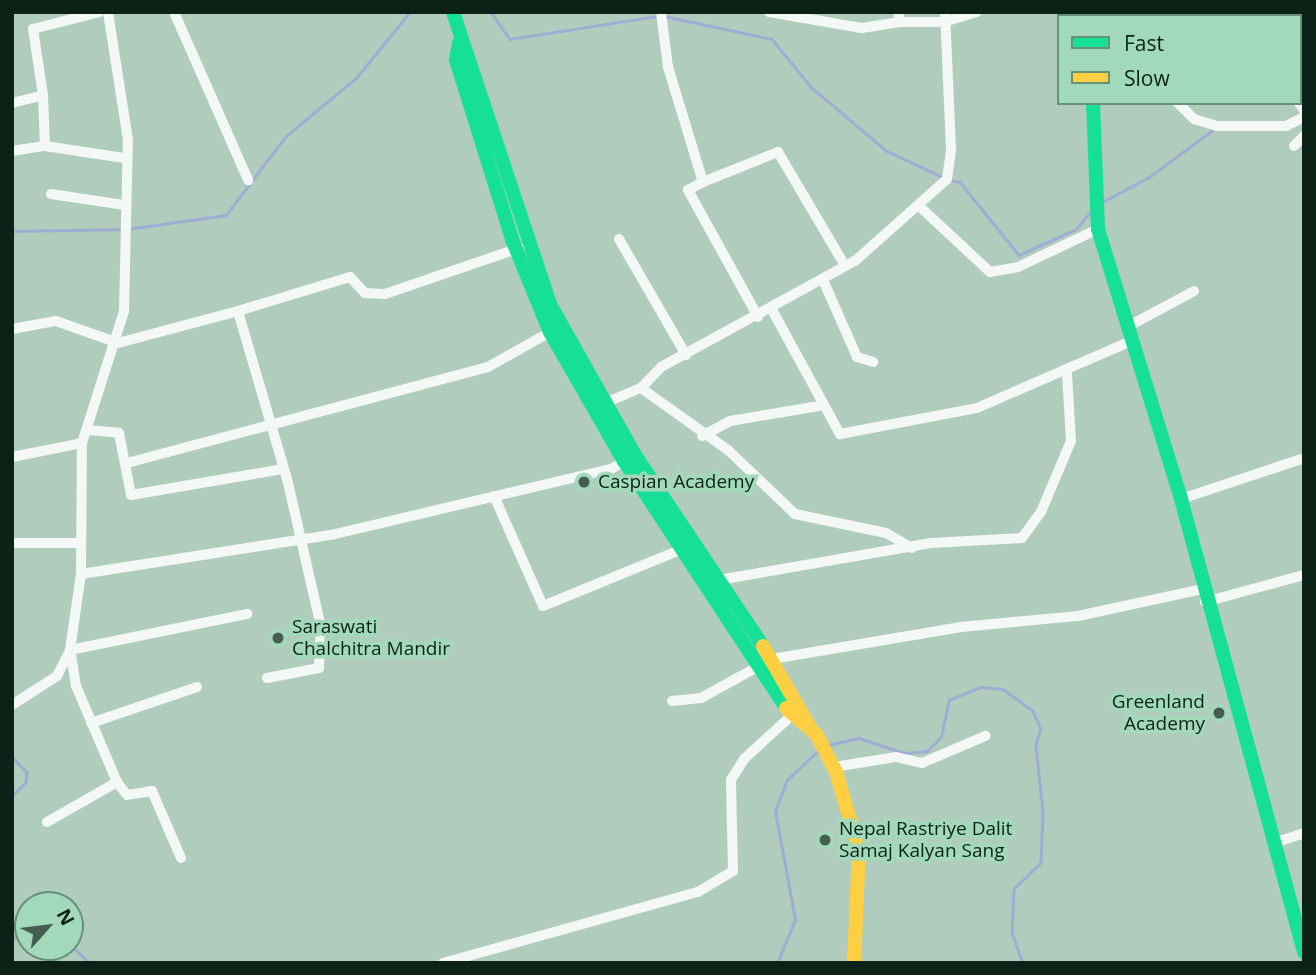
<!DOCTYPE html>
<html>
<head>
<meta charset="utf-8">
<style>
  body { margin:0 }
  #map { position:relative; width:1316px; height:975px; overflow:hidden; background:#b0ccbc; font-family:"Open Sans",sans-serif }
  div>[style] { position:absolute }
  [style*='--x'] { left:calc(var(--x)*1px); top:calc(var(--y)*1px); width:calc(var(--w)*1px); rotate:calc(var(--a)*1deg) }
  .stream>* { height:2.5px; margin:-1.25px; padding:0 1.25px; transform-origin:1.25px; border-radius:1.25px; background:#9facd4 }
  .street>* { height:10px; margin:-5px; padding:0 5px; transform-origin:5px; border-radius:5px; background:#f3f7f5 }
  .fast>* { height:14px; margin:-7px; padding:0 7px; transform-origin:7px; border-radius:7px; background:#16e098 }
  .slow>* { height:14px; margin:-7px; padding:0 7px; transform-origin:7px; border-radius:7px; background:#ffcf43 }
  .dots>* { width:19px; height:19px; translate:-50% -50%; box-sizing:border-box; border:4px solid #a3d9bb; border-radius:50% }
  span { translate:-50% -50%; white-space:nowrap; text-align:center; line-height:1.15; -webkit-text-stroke:7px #a3d9bb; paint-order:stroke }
  .poi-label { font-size:19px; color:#0d2217 }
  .left { translate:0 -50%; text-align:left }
  .right { translate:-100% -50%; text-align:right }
  .frame { position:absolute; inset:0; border:14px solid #0d2217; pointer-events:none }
  .legend { position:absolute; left:1057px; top:14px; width:245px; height:91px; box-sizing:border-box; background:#a3d9bb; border:2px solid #679079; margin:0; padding:9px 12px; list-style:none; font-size:21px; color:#0d2217 }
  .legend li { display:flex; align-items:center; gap:14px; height:35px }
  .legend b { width:35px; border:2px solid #679079 }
  .north { position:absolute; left:14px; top:891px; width:70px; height:70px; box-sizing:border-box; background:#a3d9bb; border:2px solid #679079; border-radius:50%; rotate:62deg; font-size:19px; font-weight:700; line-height:28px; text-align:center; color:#0d2217 }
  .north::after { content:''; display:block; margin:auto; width:24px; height:32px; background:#465e51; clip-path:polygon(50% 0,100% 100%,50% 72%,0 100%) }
</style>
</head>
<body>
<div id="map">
  <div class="stream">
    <div style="--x:491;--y:12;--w:33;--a:55"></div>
    <div style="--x:510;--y:39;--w:149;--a:-8.9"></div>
    <div style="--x:664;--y:16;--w:110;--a:12"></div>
    <div style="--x:772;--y:39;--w:62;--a:50.9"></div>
    <div style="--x:811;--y:87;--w:99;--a:40.1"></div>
    <div style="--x:887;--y:151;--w:64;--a:25"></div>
    <div style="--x:951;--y:180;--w:9;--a:13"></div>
    <div style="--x:960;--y:182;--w:94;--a:51.1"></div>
    <div style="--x:1019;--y:255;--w:63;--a:-24.5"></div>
    <div style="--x:1076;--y:229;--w:23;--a:-50"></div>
    <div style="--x:1104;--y:201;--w:51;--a:-28.1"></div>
    <div style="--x:1149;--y:177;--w:81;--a:-36.4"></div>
    <div style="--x:12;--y:231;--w:115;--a:-1"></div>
    <div style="--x:127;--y:229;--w:100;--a:-8"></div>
    <div style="--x:226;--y:215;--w:99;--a:-52.8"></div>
    <div style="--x:286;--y:136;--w:91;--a:-39.6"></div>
    <div style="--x:356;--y:78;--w:85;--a:-50.7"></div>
    <div style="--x:828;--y:745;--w:32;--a:-13"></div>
    <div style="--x:859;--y:738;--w:48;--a:18.1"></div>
    <div style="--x:905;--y:753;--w:22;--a:-5"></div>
    <div style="--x:927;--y:751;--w:20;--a:-45"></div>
    <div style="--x:941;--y:737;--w:38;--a:-78"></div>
    <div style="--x:949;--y:700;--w:35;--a:-22"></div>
    <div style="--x:981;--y:687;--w:22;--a:5"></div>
    <div style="--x:1003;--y:689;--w:37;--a:36"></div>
    <div style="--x:1033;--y:711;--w:19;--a:65"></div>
    <div style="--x:1041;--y:728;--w:19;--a:106"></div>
    <div style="--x:1036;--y:746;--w:65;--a:83.9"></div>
    <div style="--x:1043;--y:811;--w:52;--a:92.2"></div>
    <div style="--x:1041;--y:863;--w:37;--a:136"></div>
    <div style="--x:1014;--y:889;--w:44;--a:92.6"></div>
    <div style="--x:1012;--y:933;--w:32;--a:70"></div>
    <div style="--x:12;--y:757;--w:21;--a:45"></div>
    <div style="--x:27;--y:772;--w:11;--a:95"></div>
    <div style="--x:26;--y:783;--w:19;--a:137"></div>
    <div style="--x:12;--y:937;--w:16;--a:14"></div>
    <div style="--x:70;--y:944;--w:28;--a:44"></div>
    <div style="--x:777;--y:963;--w:47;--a:-67.3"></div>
    <div style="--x:795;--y:920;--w:111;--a:-100.4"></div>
    <div style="--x:775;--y:811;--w:33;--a:-69"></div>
    <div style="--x:787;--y:780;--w:44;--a:-43.2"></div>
  </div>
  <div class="street">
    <div style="--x:174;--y:12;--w:184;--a:66.2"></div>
    <div style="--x:661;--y:12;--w:55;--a:82.7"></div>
    <div style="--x:668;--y:67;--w:120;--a:73.1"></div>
    <div style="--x:703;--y:182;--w:17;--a:152"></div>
    <div style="--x:688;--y:190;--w:145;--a:61.1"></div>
    <div style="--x:769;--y:12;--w:94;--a:9.8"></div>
    <div style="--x:862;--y:28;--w:38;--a:-9"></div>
    <div style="--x:898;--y:12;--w:10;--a:79"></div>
    <div style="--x:900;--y:22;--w:44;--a:0"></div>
    <div style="--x:944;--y:22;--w:34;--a:-17"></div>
    <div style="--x:1086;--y:12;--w:4;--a:90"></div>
    <div style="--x:1162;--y:12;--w:4;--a:90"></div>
    <div style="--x:1270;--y:12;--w:4;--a:76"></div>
    <div style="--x:43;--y:95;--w:51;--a:87.8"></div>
    <div style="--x:12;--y:103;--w:32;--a:-14"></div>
    <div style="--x:43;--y:95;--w:67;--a:-98.6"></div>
    <div style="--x:33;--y:29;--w:68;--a:-14.4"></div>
    <div style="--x:1178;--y:103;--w:23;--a:45"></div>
    <div style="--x:1194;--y:119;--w:24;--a:17"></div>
    <div style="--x:1217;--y:126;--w:69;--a:0"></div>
    <div style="--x:1286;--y:126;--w:20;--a:-27"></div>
    <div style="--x:1299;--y:103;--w:9;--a:54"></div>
    <div style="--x:1294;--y:146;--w:14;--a:-45"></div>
    <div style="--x:12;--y:151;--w:33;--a:-9"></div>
    <div style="--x:45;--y:146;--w:80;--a:8.6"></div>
    <div style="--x:703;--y:182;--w:81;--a:-21.8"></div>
    <div style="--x:778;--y:152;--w:130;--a:59.5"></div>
    <div style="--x:51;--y:194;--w:75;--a:8.5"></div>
    <div style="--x:919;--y:206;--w:97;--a:42.9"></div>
    <div style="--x:990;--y:272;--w:28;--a:-10"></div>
    <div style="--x:1018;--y:267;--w:89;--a:-25.4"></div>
    <div style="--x:619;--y:239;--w:134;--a:60"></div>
    <div style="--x:823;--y:280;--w:84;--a:66.2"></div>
    <div style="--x:857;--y:357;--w:17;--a:17"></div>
    <div style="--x:771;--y:308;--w:144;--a:61.3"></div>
    <div style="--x:840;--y:434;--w:139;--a:-10.7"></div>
    <div style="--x:977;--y:408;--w:166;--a:-23.5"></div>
    <div style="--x:1127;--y:327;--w:76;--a:-28.2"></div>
    <div style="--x:12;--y:329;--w:45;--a:-10.3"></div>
    <div style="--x:56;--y:321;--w:66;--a:19.5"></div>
    <div style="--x:118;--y:343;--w:124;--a:-14.9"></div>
    <div style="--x:641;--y:388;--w:107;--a:35.5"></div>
    <div style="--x:728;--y:450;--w:93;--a:43.7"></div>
    <div style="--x:795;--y:514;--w:93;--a:11.8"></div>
    <div style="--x:886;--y:533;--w:30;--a:30"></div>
    <div style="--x:605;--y:403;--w:39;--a:-23"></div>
    <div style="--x:641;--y:388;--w:29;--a:-46"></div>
    <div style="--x:661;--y:367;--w:221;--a:-28.7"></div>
    <div style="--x:855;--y:261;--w:123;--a:-41.7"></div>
    <div style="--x:947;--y:179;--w:30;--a:-82"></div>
    <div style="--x:951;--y:149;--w:137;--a:-92.5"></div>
    <div style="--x:87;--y:430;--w:32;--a:5"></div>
    <div style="--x:119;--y:433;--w:63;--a:79"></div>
    <div style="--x:131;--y:495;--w:154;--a:-9.7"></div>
    <div style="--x:702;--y:436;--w:32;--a:-28"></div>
    <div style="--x:730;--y:421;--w:90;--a:-9.6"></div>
    <div style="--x:12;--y:457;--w:71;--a:-11.3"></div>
    <div style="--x:127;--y:463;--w:374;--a:-14.9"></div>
    <div style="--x:488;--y:367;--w:71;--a:-29.4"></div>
    <div style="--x:494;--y:496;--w:120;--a:66"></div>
    <div style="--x:543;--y:606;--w:151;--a:-22.2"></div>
    <div style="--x:1181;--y:499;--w:130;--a:-18.4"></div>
    <div style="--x:12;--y:543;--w:67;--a:0"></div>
    <div style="--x:81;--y:574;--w:253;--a:-8.9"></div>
    <div style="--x:331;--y:535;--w:288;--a:-13.3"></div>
    <div style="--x:611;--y:469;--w:22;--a:-30"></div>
    <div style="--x:719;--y:580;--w:215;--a:-9.9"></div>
    <div style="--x:931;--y:543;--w:91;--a:-3.1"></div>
    <div style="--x:1022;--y:538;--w:32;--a:-54"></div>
    <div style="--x:1041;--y:512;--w:77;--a:-67.1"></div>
    <div style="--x:1071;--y:441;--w:68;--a:-93.4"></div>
    <div style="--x:1205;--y:602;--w:103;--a:-15.3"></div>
    <div style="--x:267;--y:678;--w:53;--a:-10.9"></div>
    <div style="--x:319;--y:668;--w:41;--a:-87.2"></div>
    <div style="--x:321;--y:627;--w:152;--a:-102.9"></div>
    <div style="--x:287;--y:479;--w:175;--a:-106.3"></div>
    <div style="--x:238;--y:311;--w:117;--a:-16.9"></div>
    <div style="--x:350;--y:277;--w:22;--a:47"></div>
    <div style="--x:365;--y:293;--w:20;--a:3"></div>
    <div style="--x:385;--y:294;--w:142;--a:-18.9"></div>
    <div style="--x:672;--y:701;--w:29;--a:-6"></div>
    <div style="--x:701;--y:698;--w:81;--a:-28.8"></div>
    <div style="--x:772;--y:659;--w:192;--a:-9.6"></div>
    <div style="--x:961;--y:627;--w:118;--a:-5.4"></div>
    <div style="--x:1078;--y:616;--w:128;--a:-12.2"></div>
    <div style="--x:12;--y:705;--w:54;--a:-32.8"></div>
    <div style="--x:57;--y:676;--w:29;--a:-63"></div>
    <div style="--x:70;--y:650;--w:77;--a:-81.8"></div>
    <div style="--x:81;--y:574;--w:131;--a:-89.6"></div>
    <div style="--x:82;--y:443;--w:139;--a:-72.3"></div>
    <div style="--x:124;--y:311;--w:171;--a:-88.7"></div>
    <div style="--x:128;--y:140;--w:130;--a:-98.9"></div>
    <div style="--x:91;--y:723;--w:112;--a:-18.8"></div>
    <div style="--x:834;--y:767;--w:63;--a:-9.2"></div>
    <div style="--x:896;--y:757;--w:27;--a:13"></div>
    <div style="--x:922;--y:763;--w:69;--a:-23.2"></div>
    <div style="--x:47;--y:822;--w:81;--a:-29.7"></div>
    <div style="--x:1277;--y:842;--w:28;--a:-18"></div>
    <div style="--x:181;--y:858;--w:73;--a:-113.4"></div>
    <div style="--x:152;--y:791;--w:25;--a:171"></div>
    <div style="--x:127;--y:795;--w:16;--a:-128"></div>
    <div style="--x:117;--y:782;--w:104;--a:-113.1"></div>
    <div style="--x:76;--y:686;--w:36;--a:-99"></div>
    <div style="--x:70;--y:650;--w:181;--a:-11.5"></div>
    <div style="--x:443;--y:963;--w:265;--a:-15.6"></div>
    <div style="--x:698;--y:892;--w:41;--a:-31"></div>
    <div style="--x:733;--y:871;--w:91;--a:-91.3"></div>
    <div style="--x:731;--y:780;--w:25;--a:-58"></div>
    <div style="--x:744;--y:759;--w:64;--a:-42.5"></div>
  </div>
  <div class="fast">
    <div style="--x:453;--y:12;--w:310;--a:71.6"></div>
    <div style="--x:551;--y:306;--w:171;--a:60.6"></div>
    <div style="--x:635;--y:455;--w:230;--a:56.2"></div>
    <div style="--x:459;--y:43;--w:17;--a:100"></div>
    <div style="--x:456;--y:60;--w:188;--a:72.6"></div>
    <div style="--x:512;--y:239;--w:100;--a:67.8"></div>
    <div style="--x:550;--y:332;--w:149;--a:60.2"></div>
    <div style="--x:624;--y:461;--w:295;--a:56.7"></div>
    <div style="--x:1093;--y:103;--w:126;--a:87.7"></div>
    <div style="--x:1098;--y:229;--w:282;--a:72.9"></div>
    <div style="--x:1181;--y:499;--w:470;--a:74.8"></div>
  </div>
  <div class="slow">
    <div style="--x:763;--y:646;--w:94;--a:59.9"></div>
    <div style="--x:786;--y:708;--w:41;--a:41.1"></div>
    <div style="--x:817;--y:735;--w:42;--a:62.8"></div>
    <div style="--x:836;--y:772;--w:80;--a:73.4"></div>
    <div style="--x:859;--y:849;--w:114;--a:92.5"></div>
  </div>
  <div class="dots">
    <div style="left:584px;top:482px;background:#465e51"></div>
    <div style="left:278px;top:638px;background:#465e51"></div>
    <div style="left:1219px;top:713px;background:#465e51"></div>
    <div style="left:825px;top:840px;background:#465e51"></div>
  </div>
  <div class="poi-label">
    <span class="left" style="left:598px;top:482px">Caspian Academy</span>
    <span class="left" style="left:292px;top:638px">Saraswati<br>Chalchitra Mandir</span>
    <span class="right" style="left:1205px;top:713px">Greenland<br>Academy</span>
    <span class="left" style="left:839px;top:840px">Nepal Rastriye Dalit<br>Samaj Kalyan Sang</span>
  </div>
  <div class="frame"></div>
  <ul class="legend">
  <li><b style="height:9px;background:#16e098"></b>Fast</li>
  <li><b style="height:9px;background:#ffcf43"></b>Slow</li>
  </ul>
  <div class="north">N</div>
</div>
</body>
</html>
